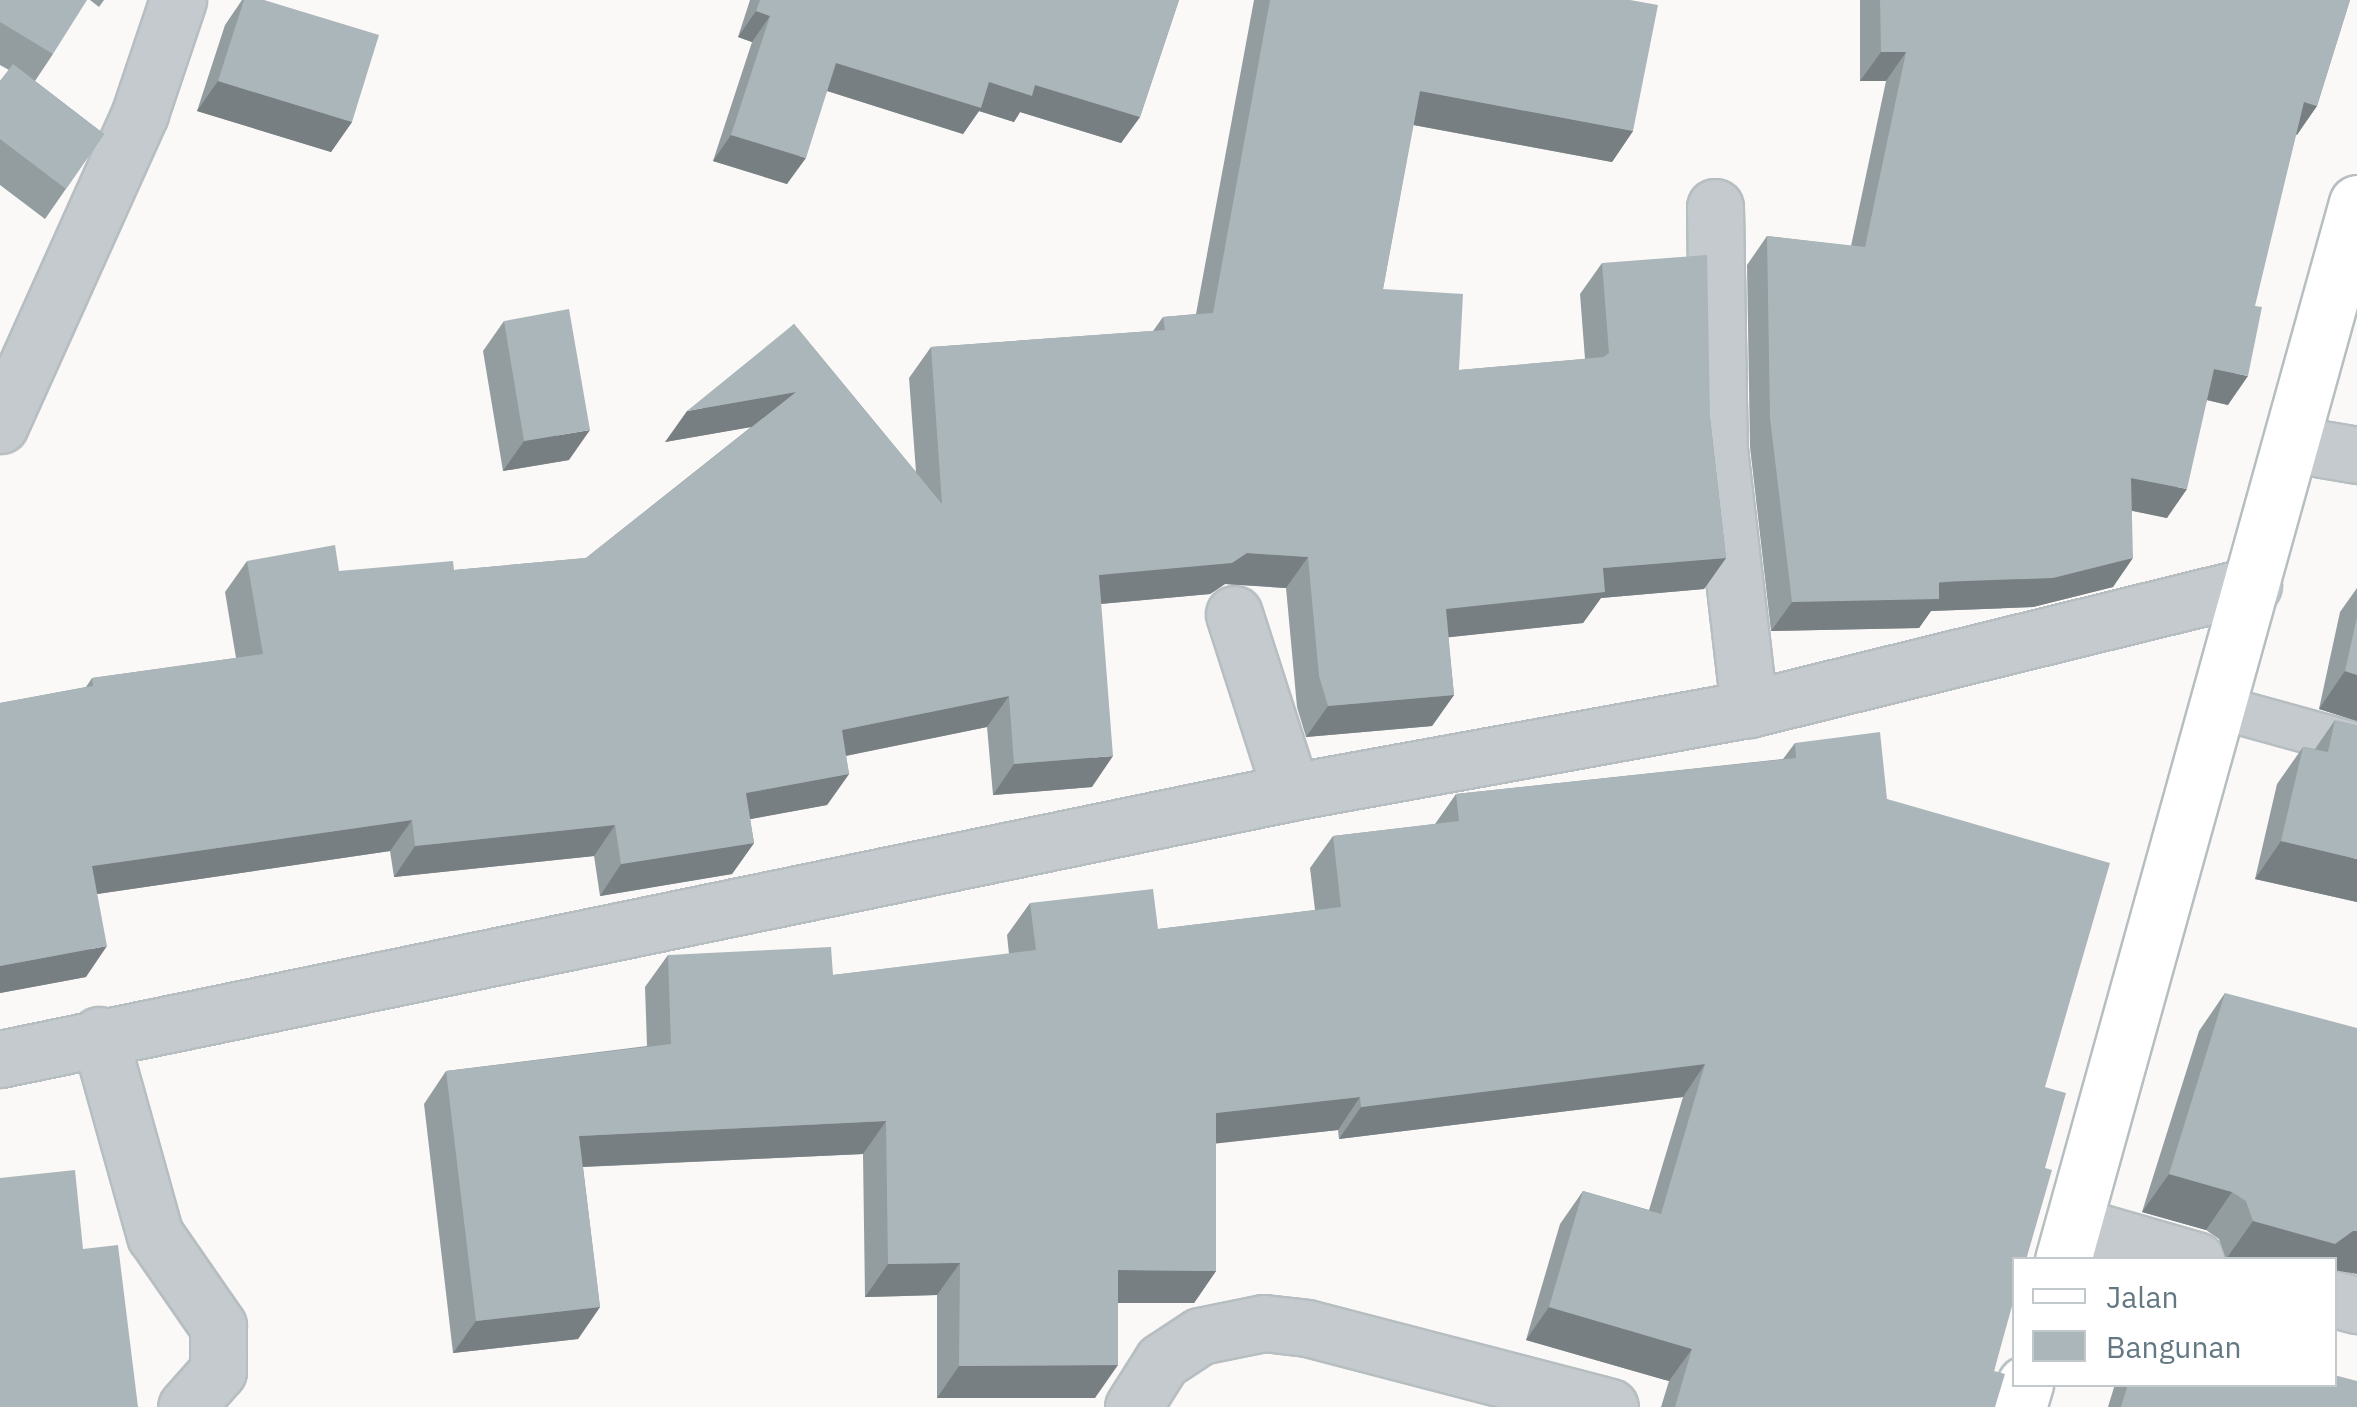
<!DOCTYPE html>
<html>
<head>
<meta charset="utf-8">
<style>
  body { margin:0 }
  #map { position:relative; width:2357px; height:1407px; overflow:hidden; background:#faf9f7; font-family:"IBM Plex Sans",sans-serif }
  div>[style] { position:absolute }
  [style*='--x'] { left:calc(var(--x)*1px); top:calc(var(--y)*1px); width:calc(var(--w)*1px); rotate:calc(var(--a)*1deg) }
  .roads { filter:drop-shadow(2px 0 #b7bec1) drop-shadow(-2px 0 #b7bec1) drop-shadow(0 2px #b7bec1) drop-shadow(0 -2px #b7bec1) }
  .lane>* { height:42px; margin:-21px; padding:0 21px; transform-origin:21px; border-radius:21px; background:#c4cacd }
  .street>* { height:55px; margin:-27.5px; padding:0 27.5px; transform-origin:27.5px; border-radius:27.5px; background:#c4cacd }
  .secondary>* { height:55px; margin:-27.5px; padding:0 27.5px; transform-origin:27.5px; border-radius:27.5px; background:#fff }
  .wall>* { inset:0; background:#939da0 }
  .shaded-wall>* { inset:0; background:#787f82 }
  .building>* { inset:0; background:#abb6ba }
  span { translate:-50% -50%; white-space:nowrap; text-align:center; line-height:1.15; -webkit-text-stroke:10px #fff; paint-order:stroke }
  .legend { position:absolute; left:2012px; top:1257px; width:325px; height:130px; box-sizing:border-box; background:#fff; border:2px solid #c1c9cd; margin:0; padding:12px 18px; list-style:none; font-size:30px; color:#637883 }
  .legend li { display:flex; align-items:center; gap:20px; height:50px }
  .legend b { width:50px; border:2px solid #c1c9cd }
</style>
</head>
<body>
<div id="map">
  <div class="roads">
    <div class="lane">
      <div style="--x:2219;--y:707;--w:143;--a:15.4"></div>
    </div>
    <div class="street">
      <div style="--x:1715;--y:207;--w:242;--a:89.1"></div>
      <div style="--x:1719;--y:449;--w:262;--a:83.4"></div>
      <div style="--x:0;--y:425;--w:342;--a:-65.8"></div>
      <div style="--x:140;--y:113;--w:119;--a:-71.4"></div>
      <div style="--x:2292;--y:444;--w:66;--a:9.6"></div>
      <div style="--x:1234;--y:614;--w:187;--a:72.2"></div>
      <div style="--x:99;--y:1035;--w:208;--a:74.4"></div>
      <div style="--x:155;--y:1235;--w:111;--a:55.3"></div>
      <div style="--x:218;--y:1326;--w:45;--a:90"></div>
      <div style="--x:218;--y:1371;--w:48;--a:131.6"></div>
      <div style="--x:0;--y:1059;--w:1318;--a:-11.68"></div>
      <div style="--x:1291;--y:792;--w:465;--a:-10.3"></div>
      <div style="--x:1749;--y:709;--w:519;--a:-13.82"></div>
      <div style="--x:2074;--y:1225;--w:127;--a:16"></div>
      <div style="--x:2334;--y:1299;--w:24;--a:15"></div>
      <div style="--x:1133;--y:1407;--w:54;--a:-57.8"></div>
      <div style="--x:1162;--y:1361;--w:45;--a:-33.3"></div>
      <div style="--x:1200;--y:1336;--w:65;--a:-11.5"></div>
      <div style="--x:1264;--y:1323;--w:43;--a:6.6"></div>
      <div style="--x:1307;--y:1328;--w:313;--a:14.6"></div>
    </div>
    <div class="secondary">
      <div style="--x:2063;--y:1260;--w:1097;--a:-74.46"></div>
      <div style="--x:2018;--y:1407;--w:24;--a:-73"></div>
    </div>
  </div>
  <div class="wall">
    <div style="clip-path:polygon(0 0,53px 54px,35px 81px,104px 134px,45px 219px,0 185px,0 81px,9px 70px,0 65px)"></div>
    <div style="clip-path:polygon(90px 0,104px 0,99px 7px)"></div>
    <div style="clip-path:polygon(242px 0,264px 0,352px 122px,331px 152px,197px 111px,225px 25px)"></div>
    <div style="clip-path:polygon(750px 0,1179px 0,1140px 117px,1121px 143px,1020px 112px,1014px 122px,979px 111px,963px 134px,827px 91px,787px 184px,713px 161px,752px 42px,738px 37px)"></div>
    <div style="clip-path:polygon(1254px 0,1630px 0,1633px 131px,1612px 162px,1413px 125px,1383px 289px,1459px 370px,1585px 359px,1580px 294px,1602px 263px,1710px 418px,1726px 558px,1704px 589px,1601px 598px,1583px 623px,1448px 637px,1454px 695px,1432px 726px,1306px 737px,1297px 707px,1286px 588px,1225px 584px,1210px 594px,1101px 604px,1092px 787px,993px 795px,987px 727px,846px 756px,849px 774px,827px 805px,750px 819px,754px 843px,732px 874px,600px 896px,594px 856px,394px 877px,390px 851px,97px 894px,86px 977px,0 993px,0 703px,86px 687px,92px 678px,236px 658px,225px 592px,247px 561px,339px 571px,454px 570px,586px 558px,751px 427px,665px 442px,794px 324px,916px 472px,909px 378px,931px 347px,1153px 331px,1163px 317px,1196px 314px)"></div>
    <div style="clip-path:polygon(1860px 0,2350px 0,2317px 106px,2296px 134px,2228px 405px,2207px 400px,2167px 518px,2132px 511px,2113px 587px,2033px 607px,1931px 611px,1919px 628px,1771px 631px,1750px 447px,1747px 265px,1767px 236px,1851px 246px,1886px 81px,1860px 81px)"></div>
    <div style="clip-path:polygon(504px 321px,569px 460px,503px 471px,483px 351px)"></div>
    <div style="clip-path:polygon(2357px 588px,2357px 721px,2319px 709px,2340px 612px)"></div>
    <div style="clip-path:polygon(2335px 720px,2357px 902px,2255px 879px,2277px 784px,2303px 747px,2315px 749px)"></div>
    <div style="clip-path:polygon(1795px 743px,1887px 799px,2045px 1087px,2045px 1168px,1994px 1371px,1995px 1407px,1661px 1407px,1669px 1381px,1526px 1340px,1560px 1224px,1583px 1191px,1649px 1210px,1683px 1097px,1339px 1139px,1338px 1130px,1216px 1143px,1216px 1271px,1194px 1303px,1118px 1303px,1095px 1398px,937px 1398px,937px 1295px,865px 1297px,863px 1154px,583px 1167px,600px 1307px,578px 1339px,453px 1353px,424px 1104px,446px 1071px,647px 1046px,645px 987px,668px 955px,833px 975px,1009px 954px,1007px 935px,1030px 903px,1158px 929px,1315px 910px,1310px 868px,1333px 836px,1435px 824px,1456px 794px,1783px 759px)"></div>
    <div style="clip-path:polygon(2225px 993px,2334px 1260px,2226px 1259px,2219px 1239px,2206px 1230px,2142px 1212px,2199px 1031px)"></div>
    <div style="clip-path:polygon(2115px 1384px,2334px 1384px,2357px 1407px,2108px 1407px)"></div>
  </div>
  <div class="shaded-wall">
    <div style="clip-path:polygon(756px 11px,770px 16px,752px 42px,738px 37px)"></div>
    <div style="clip-path:polygon(1881px 52px,1906px 52px,1886px 81px,1860px 81px)"></div>
    <div style="clip-path:polygon(836px 63px,989px 82px,1035px 85px,1140px 117px,1121px 143px,1020px 112px,1014px 122px,979px 111px,963px 134px,818px 88px)"></div>
    <div style="clip-path:polygon(218px 81px,352px 122px,331px 152px,197px 111px)"></div>
    <div style="clip-path:polygon(1420px 91px,1633px 131px,1612px 162px,1398px 122px)"></div>
    <div style="clip-path:polygon(2304px 102px,2317px 106px,2297px 135px,2284px 131px)"></div>
    <div style="clip-path:polygon(731px 135px,806px 158px,787px 184px,713px 161px)"></div>
    <div style="clip-path:polygon(2214px 369px,2248px 376px,2228px 405px,2194px 397px)"></div>
    <div style="clip-path:polygon(796px 392px,774px 423px,665px 442px,687px 411px)"></div>
    <div style="clip-path:polygon(590px 430px,569px 460px,503px 471px,524px 441px)"></div>
    <div style="clip-path:polygon(2131px 478px,2187px 489px,2167px 518px,2111px 506px)"></div>
    <div style="clip-path:polygon(1247px 553px,1308px 557px,1286px 588px,1225px 584px,1210px 594px,1077px 606px,1099px 575px)"></div>
    <div style="clip-path:polygon(1726px 558px,1704px 589px,1601px 598px,1583px 623px,1424px 640px,1446px 609px,1603px 568px)"></div>
    <div style="clip-path:polygon(2133px 558px,2113px 587px,2033px 607px,1931px 611px,1919px 628px,1771px 631px,1792px 602px)"></div>
    <div style="clip-path:polygon(2345px 671px,2357px 675px,2357px 721px,2319px 709px)"></div>
    <div style="clip-path:polygon(1454px 695px,1432px 726px,1306px 737px,1328px 706px)"></div>
    <div style="clip-path:polygon(1009px 696px,987px 727px,820px 761px,842px 730px)"></div>
    <div style="clip-path:polygon(1113px 756px,1092px 787px,993px 795px,1014px 764px)"></div>
    <div style="clip-path:polygon(849px 774px,827px 805px,724px 824px,746px 793px)"></div>
    <div style="clip-path:polygon(412px 820px,390px 851px,70px 898px,92px 866px)"></div>
    <div style="clip-path:polygon(615px 825px,594px 856px,394px 877px,415px 846px)"></div>
    <div style="clip-path:polygon(2281px 841px,2357px 859px,2357px 902px,2255px 879px)"></div>
    <div style="clip-path:polygon(754px 843px,732px 874px,600px 896px,621px 864px)"></div>
    <div style="clip-path:polygon(107px 946px,86px 977px,0 993px,0 966px)"></div>
    <div style="clip-path:polygon(1705px 1064px,1683px 1097px,1339px 1139px,1361px 1107px)"></div>
    <div style="clip-path:polygon(1360px 1097px,1338px 1130px,1194px 1146px,1216px 1113px)"></div>
    <div style="clip-path:polygon(886px 1121px,863px 1154px,557px 1168px,579px 1136px)"></div>
    <div style="clip-path:polygon(2169px 1174px,2232px 1192px,2206px 1230px,2142px 1212px)"></div>
    <div style="clip-path:polygon(2253px 1221px,2357px 1231px,2357px 1274px,2334px 1270px,2334px 1260px,2226px 1259px)"></div>
    <div style="clip-path:polygon(960px 1263px,937px 1295px,865px 1297px,888px 1264px)"></div>
    <div style="clip-path:polygon(1118px 1270px,1216px 1271px,1194px 1303px,1096px 1303px)"></div>
    <div style="clip-path:polygon(600px 1307px,578px 1339px,453px 1353px,476px 1321px)"></div>
    <div style="clip-path:polygon(1549px 1307px,1692px 1349px,1669px 1381px,1526px 1340px)"></div>
    <div style="clip-path:polygon(1118px 1365px,1095px 1398px,937px 1398px,959px 1366px)"></div>
  </div>
  <div class="building">
    <div style="clip-path:polygon(0 0,87px 0,53px 54px,0 22px)"></div>
    <div style="clip-path:polygon(244px 0,264px 0,379px 35px,352px 122px,218px 81px)"></div>
    <div style="clip-path:polygon(760px 0,1179px 0,1140px 117px,1035px 85px,1032px 96px,989px 82px,981px 108px,836px 63px,806px 158px,731px 135px,770px 16px,756px 11px)"></div>
    <div style="clip-path:polygon(1270px 0,1630px 0,1658px 5px,1633px 131px,1420px 91px,1383px 289px,1463px 294px,1459px 370px,1604px 357px,1609px 353px,1602px 263px,1707px 255px,1710px 418px,1726px 558px,1603px 568px,1605px 592px,1446px 609px,1454px 695px,1328px 706px,1319px 676px,1308px 557px,1247px 553px,1232px 563px,1099px 575px,1113px 756px,1014px 764px,1009px 696px,842px 730px,849px 774px,746px 793px,754px 843px,621px 864px,615px 825px,415px 846px,412px 820px,92px 866px,107px 946px,0 966px,0 703px,93px 686px,92px 678px,263px 654px,247px 561px,335px 545px,339px 571px,453px 561px,454px 570px,586px 558px,796px 392px,687px 411px,794px 324px,942px 504px,931px 347px,1165px 330px,1163px 317px,1213px 313px)"></div>
    <div style="clip-path:polygon(1880px 0,2350px 0,2317px 106px,2304px 102px,2255px 306px,2262px 307px,2248px 376px,2214px 369px,2187px 489px,2131px 478px,2133px 558px,2053px 578px,1939px 582px,1939px 599px,1792px 602px,1770px 418px,1767px 236px,1865px 247px,1906px 52px,1881px 52px)"></div>
    <div style="clip-path:polygon(13px 64px,104px 134px,66px 189px,0 139px,0 81px)"></div>
    <div style="clip-path:polygon(569px 309px,590px 430px,524px 441px,504px 321px)"></div>
    <div style="clip-path:polygon(2357px 617px,2357px 675px,2345px 671px)"></div>
    <div style="clip-path:polygon(2335px 720px,2357px 725px,2357px 859px,2281px 841px,2303px 747px,2328px 752px)"></div>
    <div style="clip-path:polygon(1880px 732px,1887px 799px,2110px 863px,2045px 1087px,2066px 1093px,2045px 1168px,2052px 1170px,2026px 1260px,2014px 1260px,2014px 1299px,1994px 1371px,2005px 1374px,1995px 1407px,1675px 1407px,1692px 1349px,1549px 1307px,1583px 1191px,1661px 1214px,1705px 1064px,1361px 1107px,1360px 1097px,1216px 1113px,1216px 1271px,1118px 1270px,1118px 1365px,959px 1366px,960px 1263px,888px 1264px,886px 1121px,579px 1136px,600px 1307px,476px 1321px,446px 1071px,671px 1044px,668px 955px,831px 947px,833px 975px,1036px 950px,1030px 903px,1153px 889px,1158px 929px,1341px 907px,1333px 836px,1459px 821px,1456px 794px,1796px 758px,1795px 743px)"></div>
    <div style="clip-path:polygon(2225px 993px,2357px 1028px,2357px 1231px,2353px 1231px,2335px 1244px,2253px 1221px,2246px 1201px,2232px 1192px,2169px 1174px)"></div>
    <div style="clip-path:polygon(75px 1170px,83px 1249px,118px 1245px,138px 1407px,0 1407px,0 1178px)"></div>
    <div style="clip-path:polygon(2334px 1375px,2357px 1381px,2357px 1407px,2121px 1407px,2128px 1384px,2334px 1384px)"></div>
  </div>
  <ul class="legend">
  <li><b style="height:12px;background:#fff"></b>Jalan</li>
  <li><b style="height:28px;background:#abb6ba"></b>Bangunan</li>
  </ul>
</div>
</body>
</html>
